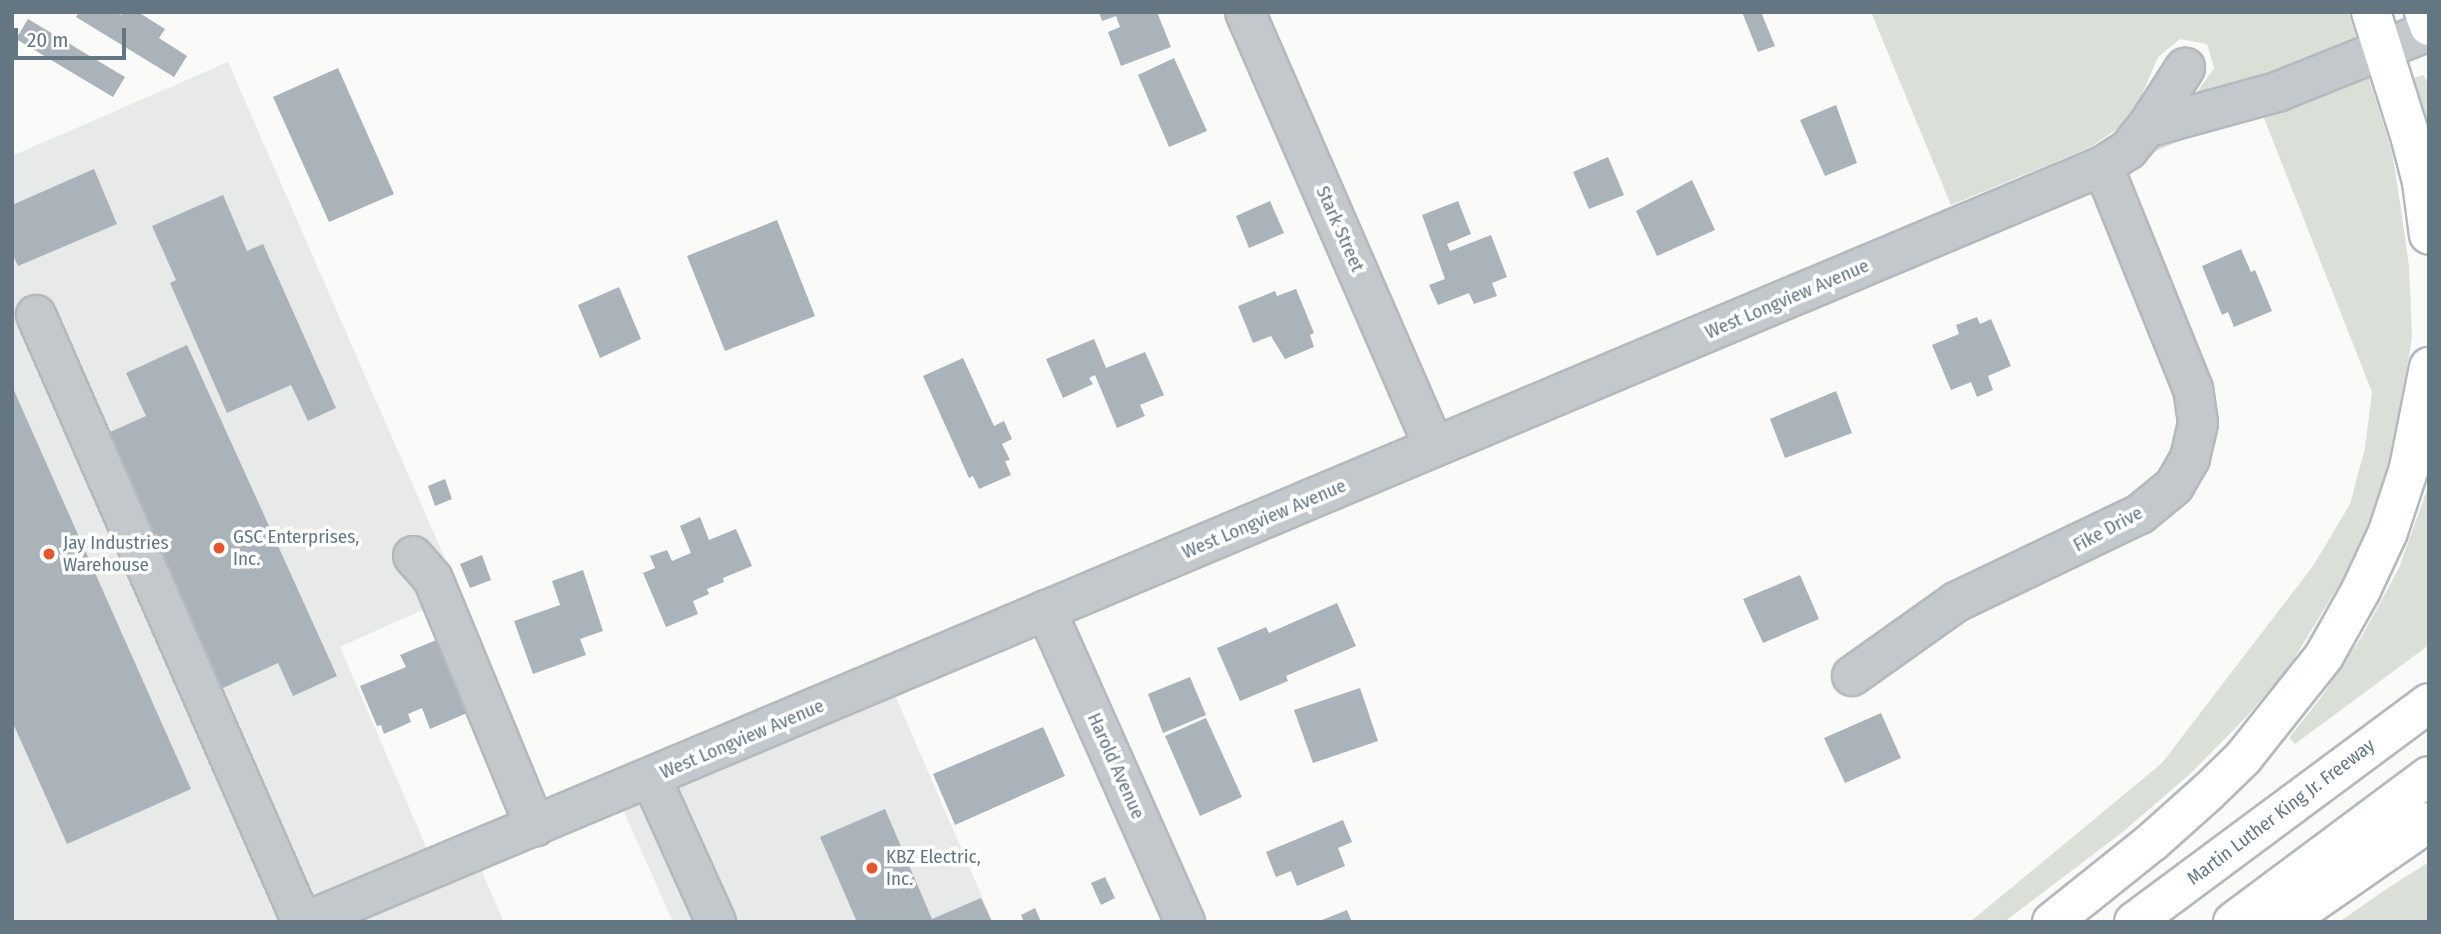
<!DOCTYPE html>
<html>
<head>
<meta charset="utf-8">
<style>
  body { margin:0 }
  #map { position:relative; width:2441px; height:934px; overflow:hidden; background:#fafaf8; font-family:"Fira Sans Condensed",sans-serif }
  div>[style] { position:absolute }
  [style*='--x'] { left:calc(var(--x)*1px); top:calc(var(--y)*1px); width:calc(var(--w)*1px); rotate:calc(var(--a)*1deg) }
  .built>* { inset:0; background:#e8e9e9 }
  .green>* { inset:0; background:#dadfd7 }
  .building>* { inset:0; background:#aab3b9 }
  .roads { filter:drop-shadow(2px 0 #b4b9bd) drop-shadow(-2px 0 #b4b9bd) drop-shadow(0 2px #b4b9bd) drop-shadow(0 -2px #b4b9bd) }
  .minor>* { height:38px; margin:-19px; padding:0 19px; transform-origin:19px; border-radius:19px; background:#c3c8cc }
  .highway>* { height:38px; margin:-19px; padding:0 19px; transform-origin:19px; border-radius:19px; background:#fff }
  .dots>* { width:19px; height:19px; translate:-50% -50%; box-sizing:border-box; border:4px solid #fff; border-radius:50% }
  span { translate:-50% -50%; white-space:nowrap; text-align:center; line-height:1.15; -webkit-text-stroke:7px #fff; paint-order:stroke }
  .street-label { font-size:19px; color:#657683 }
  .poi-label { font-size:19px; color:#657683 }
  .left { translate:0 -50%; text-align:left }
  .frame { position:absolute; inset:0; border:14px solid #657683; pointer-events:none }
  .scale { position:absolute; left:14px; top:28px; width:112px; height:32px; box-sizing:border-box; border:4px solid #657683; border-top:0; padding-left:9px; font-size:21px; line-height:24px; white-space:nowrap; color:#657683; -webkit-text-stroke:5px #fff; paint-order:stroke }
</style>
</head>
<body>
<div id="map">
  <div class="built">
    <div style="clip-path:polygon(228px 62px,460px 593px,340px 647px,436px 870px,475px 856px,504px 922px,12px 922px,12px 156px)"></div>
    <div style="clip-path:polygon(889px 681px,993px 922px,673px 922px,617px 796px)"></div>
  </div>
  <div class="green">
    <div style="clip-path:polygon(1871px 12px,2348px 12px,2392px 152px,2401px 209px,2409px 266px,2412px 336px,2396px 437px,2378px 501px,2356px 557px,2289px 667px,2247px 716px,2191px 773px,2124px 831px,2004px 922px,1970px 922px,2162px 763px,2313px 566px,2350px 504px,2365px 448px,2372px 392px,2260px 108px,2141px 157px,2175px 123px,2214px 68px,2207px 44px,2180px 39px,2158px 57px,2140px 99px,2121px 126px,2091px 147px,1951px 205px)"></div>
    <div style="clip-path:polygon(2423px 75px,2429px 84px,2429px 126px,2414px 78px)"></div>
    <div style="clip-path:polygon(2429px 484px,2429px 645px,2295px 744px,2289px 738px,2322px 696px,2362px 636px,2399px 568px)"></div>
    <div style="clip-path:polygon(2429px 862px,2429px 922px,2339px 922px,2391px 886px)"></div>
  </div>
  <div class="building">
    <div style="clip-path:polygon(79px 12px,116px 12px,121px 15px,123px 12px,138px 12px,165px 29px,159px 38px,187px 56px,174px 77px,76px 17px)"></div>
    <div style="clip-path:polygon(1099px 12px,1157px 12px,1171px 47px,1121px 66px,1108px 32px,1120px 27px,1116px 16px,1102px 21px)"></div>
    <div style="clip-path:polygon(1742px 12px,1761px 12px,1775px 46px,1758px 52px)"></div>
    <div style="clip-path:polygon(28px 19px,125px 77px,113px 97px,16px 39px)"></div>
    <div style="clip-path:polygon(1174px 58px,1207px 131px,1169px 147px,1138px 75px)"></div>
    <div style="clip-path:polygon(338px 68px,394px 194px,329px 222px,273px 97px)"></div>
    <div style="clip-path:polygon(1836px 105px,1857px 163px,1825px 176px,1800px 120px)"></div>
    <div style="clip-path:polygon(1608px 157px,1624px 195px,1589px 209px,1573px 172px)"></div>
    <div style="clip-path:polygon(94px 169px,117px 224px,18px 266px,12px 253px,12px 205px)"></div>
    <div style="clip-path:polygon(1692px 180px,1715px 230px,1657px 256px,1636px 211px)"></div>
    <div style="clip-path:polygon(223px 195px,247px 251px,263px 244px,336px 408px,308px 421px,291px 385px,227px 413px,170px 283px,176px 280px,152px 226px)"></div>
    <div style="clip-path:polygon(1270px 201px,1284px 233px,1249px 248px,1236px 216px)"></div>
    <div style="clip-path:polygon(1458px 201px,1471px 234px,1447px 244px,1450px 251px,1491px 235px,1507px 277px,1492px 283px,1497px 296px,1474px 304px,1469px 293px,1438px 305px,1429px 285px,1445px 279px,1422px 215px)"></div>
    <div style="clip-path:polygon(777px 220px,815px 316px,725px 351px,687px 256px)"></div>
    <div style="clip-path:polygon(2241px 249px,2251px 272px,2255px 270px,2272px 311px,2234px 327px,2228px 312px,2222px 315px,2202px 266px)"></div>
    <div style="clip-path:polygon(619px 287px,641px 339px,600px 358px,578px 305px)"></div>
    <div style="clip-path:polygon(1296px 289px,1314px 333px,1310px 335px,1314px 347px,1285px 359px,1271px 336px,1253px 343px,1238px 306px,1275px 291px,1277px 296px)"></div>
    <div style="clip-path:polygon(1977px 317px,1980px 324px,1991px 319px,2011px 366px,1988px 376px,1993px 390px,1977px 397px,1971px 382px,1951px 390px,1932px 345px,1959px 334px,1956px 325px)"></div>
    <div style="clip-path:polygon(1094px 339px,1106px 368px,1145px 352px,1164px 395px,1140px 405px,1145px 416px,1117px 428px,1095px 375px,1089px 378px,1093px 384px,1063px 398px,1046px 359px)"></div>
    <div style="clip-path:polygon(187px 345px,337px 676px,293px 696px,278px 663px,223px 688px,108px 433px,146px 416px,126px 373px)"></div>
    <div style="clip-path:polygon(963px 358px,994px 426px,1004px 421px,1012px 439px,1002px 444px,1010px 460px,1005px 461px,1011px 475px,979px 489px,973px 476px,969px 478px,923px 376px)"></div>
    <div style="clip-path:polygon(12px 386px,191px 789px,67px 844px,12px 721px)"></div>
    <div style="clip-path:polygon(1836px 391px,1852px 433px,1785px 458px,1770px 419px)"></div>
    <div style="clip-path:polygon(445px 479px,452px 499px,435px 506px,428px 486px)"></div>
    <div style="clip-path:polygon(700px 517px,709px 540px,736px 529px,752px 566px,723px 578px,724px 582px,707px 589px,709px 594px,693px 601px,698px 614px,666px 627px,643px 573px,655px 568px,650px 556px,667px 550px,672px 561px,691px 553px,680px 526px)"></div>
    <div style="clip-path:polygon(482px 555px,491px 580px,470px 588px,460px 564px)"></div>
    <div style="clip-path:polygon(583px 570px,603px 631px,580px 639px,586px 655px,533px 674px,514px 621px,560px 605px,552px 581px)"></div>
    <div style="clip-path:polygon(1800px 575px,1819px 619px,1763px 643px,1743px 599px)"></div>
    <div style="clip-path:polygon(1337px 603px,1356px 646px,1286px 676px,1288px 681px,1240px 701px,1217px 648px,1266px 627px,1269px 633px)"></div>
    <div style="clip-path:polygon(436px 640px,467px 713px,430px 729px,422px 708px,408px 714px,411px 722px,384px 734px,381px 725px,377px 726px,360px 686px,406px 667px,400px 655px)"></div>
    <div style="clip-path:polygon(1190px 677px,1206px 715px,1163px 733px,1148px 694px)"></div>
    <div style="clip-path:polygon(1360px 688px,1378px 741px,1313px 763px,1294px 710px)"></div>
    <div style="clip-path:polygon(1881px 713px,1901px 758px,1845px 783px,1824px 738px)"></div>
    <div style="clip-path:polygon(1206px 718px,1242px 797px,1200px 816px,1165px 736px)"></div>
    <div style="clip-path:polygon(1043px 727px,1065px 776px,955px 825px,933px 774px)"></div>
    <div style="clip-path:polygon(885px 809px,932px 919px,981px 898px,992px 922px,857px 922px,820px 837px)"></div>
    <div style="clip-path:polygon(1343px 820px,1352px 842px,1338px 848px,1345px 866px,1297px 886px,1291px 871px,1276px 877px,1266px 852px)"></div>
    <div style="clip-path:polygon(1105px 877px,1115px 898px,1101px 905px,1091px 883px)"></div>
    <div style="clip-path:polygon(1035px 908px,1041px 922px,1024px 922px,1021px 915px)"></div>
    <div style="clip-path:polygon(1347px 910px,1352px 922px,1317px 922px)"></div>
  </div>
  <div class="roads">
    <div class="minor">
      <div style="--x:1245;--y:12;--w:474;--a:66.5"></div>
      <div style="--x:2146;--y:128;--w:136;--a:-15.4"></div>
      <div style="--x:2277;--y:92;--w:164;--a:-21.9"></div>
      <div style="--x:36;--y:315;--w:663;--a:66.34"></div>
      <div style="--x:413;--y:556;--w:30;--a:49"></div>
      <div style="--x:433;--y:579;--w:268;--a:67.6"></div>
      <div style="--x:1046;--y:610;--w:342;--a:66"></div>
      <div style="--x:1852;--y:676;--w:128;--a:-35.4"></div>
      <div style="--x:1956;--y:602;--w:204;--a:-25.6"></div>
      <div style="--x:2140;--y:514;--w:44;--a:-39.5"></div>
      <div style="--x:2174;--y:486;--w:32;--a:-60"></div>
      <div style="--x:2190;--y:458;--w:36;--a:-77"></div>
      <div style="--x:2198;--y:423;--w:34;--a:-98"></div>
      <div style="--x:2193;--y:389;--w:240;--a:-112"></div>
      <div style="--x:651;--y:778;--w:158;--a:65.7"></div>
      <div style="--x:305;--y:922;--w:1950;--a:-22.81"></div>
      <div style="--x:2103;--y:166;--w:30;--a:-33"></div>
      <div style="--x:2128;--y:150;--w:28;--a:-51"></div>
      <div style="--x:2146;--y:128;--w:72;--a:-57"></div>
    </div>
    <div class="highway">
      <div style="--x:2371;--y:12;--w:133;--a:72.5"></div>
      <div style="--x:2411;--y:139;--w:44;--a:75.7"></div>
      <div style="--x:2422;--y:182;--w:53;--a:82.5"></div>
      <div style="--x:2424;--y:12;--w:15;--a:70"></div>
      <div style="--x:2052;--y:922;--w:128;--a:-38.7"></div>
      <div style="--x:2152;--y:842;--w:75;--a:-41.8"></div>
      <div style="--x:2208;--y:792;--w:49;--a:-44.2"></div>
      <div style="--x:2243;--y:758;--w:130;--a:-51.5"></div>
      <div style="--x:2324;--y:656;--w:76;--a:-60.7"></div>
      <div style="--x:2361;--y:590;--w:64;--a:-65"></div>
      <div style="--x:2388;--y:532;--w:67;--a:-71.8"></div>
      <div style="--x:2409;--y:468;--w:103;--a:-78.8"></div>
      <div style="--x:2134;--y:922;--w:367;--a:-36.6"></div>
      <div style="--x:2233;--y:922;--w:244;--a:-36.7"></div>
      <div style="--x:2285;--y:922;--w:175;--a:-34.8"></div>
    </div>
  </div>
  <div class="dots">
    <div style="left:219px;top:548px;background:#e4572e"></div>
    <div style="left:49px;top:554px;background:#e4572e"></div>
    <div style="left:872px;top:868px;background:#e4572e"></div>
  </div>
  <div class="street-label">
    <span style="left:1340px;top:229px;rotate:66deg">Stark Street</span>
    <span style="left:1787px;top:299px;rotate:-23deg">West Longview Avenue</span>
    <span style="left:1264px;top:519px;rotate:-23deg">West Longview Avenue</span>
    <span style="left:2108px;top:529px;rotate:-28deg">Fike Drive</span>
    <span style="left:742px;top:739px;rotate:-23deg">West Longview Avenue</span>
    <span style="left:1116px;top:766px;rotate:66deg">Harold Avenue</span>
    <span style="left:2281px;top:812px;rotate:-37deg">Martin Luther King Jr. Freeway</span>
  </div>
  <div class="poi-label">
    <span class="left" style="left:233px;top:548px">GSC Enterprises,<br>Inc.</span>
    <span class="left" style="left:63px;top:554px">Jay Industries<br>Warehouse</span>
    <span class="left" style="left:886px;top:868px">KBZ Electric,<br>Inc.</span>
  </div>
  <div class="frame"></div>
  <div class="scale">20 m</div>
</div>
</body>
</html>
